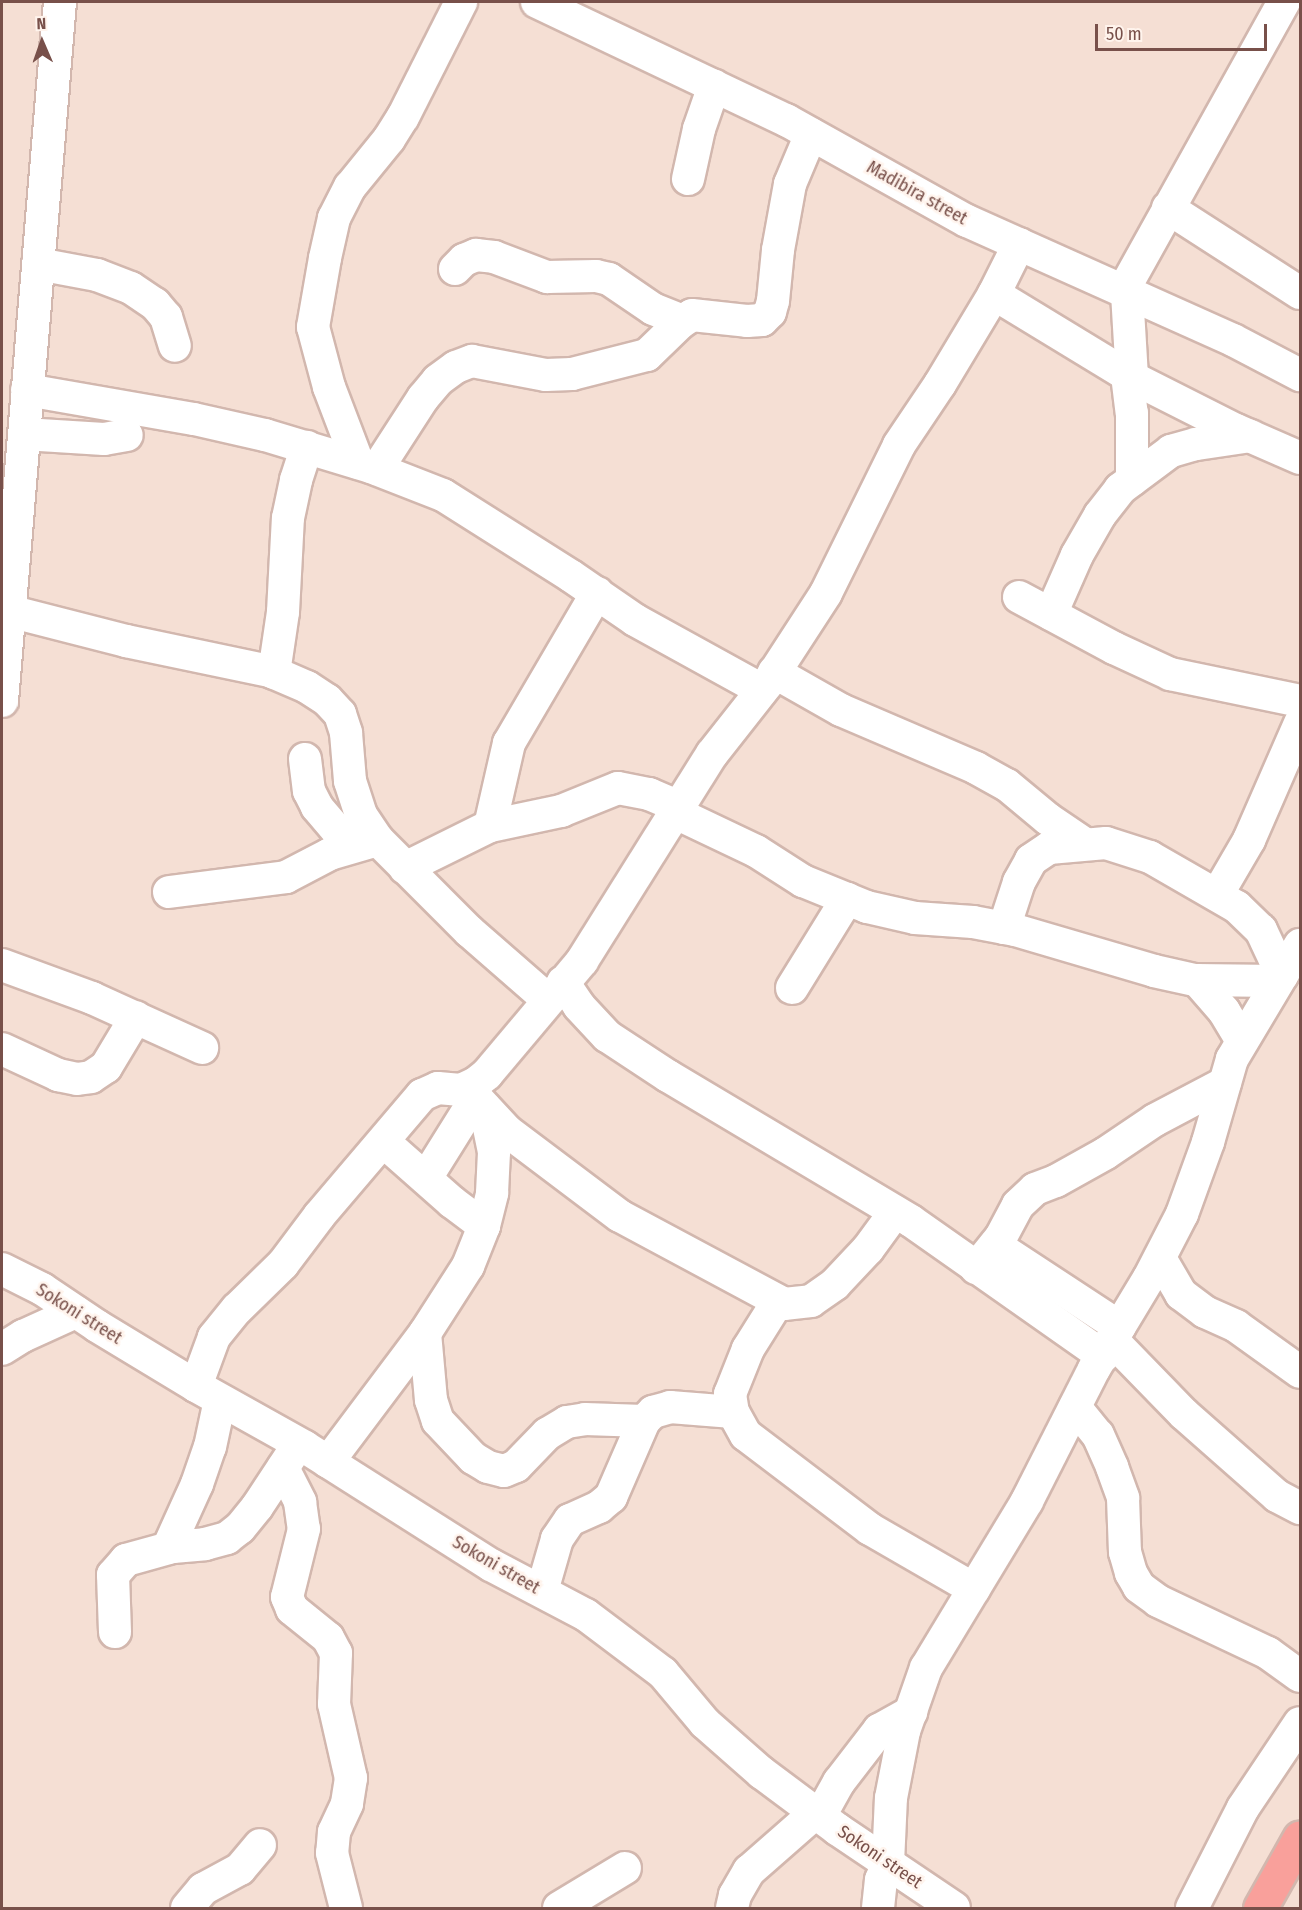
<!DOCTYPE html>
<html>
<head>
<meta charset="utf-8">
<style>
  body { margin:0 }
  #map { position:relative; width:1302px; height:1910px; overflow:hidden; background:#fdefe6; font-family:"Fira Sans Condensed",sans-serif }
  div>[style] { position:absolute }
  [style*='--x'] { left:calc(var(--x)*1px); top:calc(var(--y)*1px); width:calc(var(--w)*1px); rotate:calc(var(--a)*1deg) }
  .residential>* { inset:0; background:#f5dfd4 }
  .roads { filter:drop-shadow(2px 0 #d2b7ae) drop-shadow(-2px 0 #d2b7ae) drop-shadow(0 2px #d2b7ae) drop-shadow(0 -2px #d2b7ae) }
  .minor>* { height:32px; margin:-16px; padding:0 16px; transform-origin:16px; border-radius:16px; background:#fff }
  .highway>* { height:33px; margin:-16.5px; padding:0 16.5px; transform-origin:16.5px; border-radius:16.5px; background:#f9a09b }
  span { translate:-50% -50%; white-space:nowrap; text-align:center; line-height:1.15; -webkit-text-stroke:5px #fff4ed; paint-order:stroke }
  .street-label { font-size:18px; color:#78504a }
  .frame { position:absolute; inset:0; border:3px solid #78504a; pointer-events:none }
  .north { position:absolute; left:12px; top:12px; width:60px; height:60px; -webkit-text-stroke:4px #fff4ed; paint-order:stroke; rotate:358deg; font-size:16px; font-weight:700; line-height:24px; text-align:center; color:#78504a }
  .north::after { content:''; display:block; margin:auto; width:21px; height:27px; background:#78504a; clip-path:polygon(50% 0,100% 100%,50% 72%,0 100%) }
  .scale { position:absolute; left:1095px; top:24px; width:172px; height:27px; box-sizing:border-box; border:3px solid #78504a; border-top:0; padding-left:8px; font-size:18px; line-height:21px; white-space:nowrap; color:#78504a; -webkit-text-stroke:4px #fff4ed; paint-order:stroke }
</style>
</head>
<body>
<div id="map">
  <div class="residential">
    <div style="clip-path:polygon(2px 2px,1300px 2px,1300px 1908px,2px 1908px)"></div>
  </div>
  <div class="roads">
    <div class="minor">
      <div style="--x:537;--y:2;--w:276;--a:25.4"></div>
      <div style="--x:786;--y:120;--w:207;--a:29.2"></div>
      <div style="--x:967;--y:221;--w:291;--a:24.1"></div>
      <div style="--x:1233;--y:340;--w:76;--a:27.6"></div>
      <div style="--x:688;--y:179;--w:51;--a:-77.6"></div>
      <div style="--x:699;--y:129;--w:46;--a:-70.8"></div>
      <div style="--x:1168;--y:208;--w:157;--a:32.8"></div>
      <div style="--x:38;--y:264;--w:60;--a:10.6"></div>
      <div style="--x:97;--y:275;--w:36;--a:21"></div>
      <div style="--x:131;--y:288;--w:29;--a:34"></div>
      <div style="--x:155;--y:304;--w:17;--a:50"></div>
      <div style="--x:166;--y:317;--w:30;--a:73"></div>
      <div style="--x:455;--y:269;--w:13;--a:-45"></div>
      <div style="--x:464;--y:260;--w:13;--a:-23"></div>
      <div style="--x:476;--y:255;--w:18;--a:6"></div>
      <div style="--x:494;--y:257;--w:57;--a:20.7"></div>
      <div style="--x:547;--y:277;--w:49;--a:-1.2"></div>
      <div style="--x:596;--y:276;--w:13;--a:13"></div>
      <div style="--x:609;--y:279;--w:53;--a:34.3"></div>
      <div style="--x:653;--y:309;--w:31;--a:22"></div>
      <div style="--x:1123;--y:291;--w:331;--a:-60.9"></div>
      <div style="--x:1127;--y:293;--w:84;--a:86.6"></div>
      <div style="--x:994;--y:294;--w:156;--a:31.3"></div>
      <div style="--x:1127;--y:375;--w:122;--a:26.8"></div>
      <div style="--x:1236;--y:430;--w:70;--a:23.6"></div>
      <div style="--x:1127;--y:375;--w:38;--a:83"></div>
      <div style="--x:1132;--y:413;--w:67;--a:90"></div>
      <div style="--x:27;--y:390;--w:169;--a:9.9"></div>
      <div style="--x:194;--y:419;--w:73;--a:12.7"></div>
      <div style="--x:265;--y:435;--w:111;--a:16.8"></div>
      <div style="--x:371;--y:467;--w:77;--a:21.3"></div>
      <div style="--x:443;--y:495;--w:151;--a:32.3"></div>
      <div style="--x:571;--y:576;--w:78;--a:34.5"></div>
      <div style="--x:635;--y:620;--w:145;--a:28.9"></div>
      <div style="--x:24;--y:434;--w:80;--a:3.6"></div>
      <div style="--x:104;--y:439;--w:23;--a:-10"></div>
      <div style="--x:358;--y:463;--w:81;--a:-110.9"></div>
      <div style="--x:329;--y:387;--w:62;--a:-104.9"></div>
      <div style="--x:313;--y:327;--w:70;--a:-80.1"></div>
      <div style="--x:325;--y:258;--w:41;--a:-77.3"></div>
      <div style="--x:334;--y:218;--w:35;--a:-63"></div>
      <div style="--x:350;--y:187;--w:62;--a:-50.9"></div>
      <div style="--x:389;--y:139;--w:26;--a:-58"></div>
      <div style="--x:403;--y:117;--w:129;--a:-63.2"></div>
      <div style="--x:377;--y:469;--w:85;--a:-57.1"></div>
      <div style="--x:423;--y:398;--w:23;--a:-50"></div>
      <div style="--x:438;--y:380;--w:22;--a:-36"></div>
      <div style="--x:456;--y:367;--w:17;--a:-21"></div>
      <div style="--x:472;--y:361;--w:75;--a:10.7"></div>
      <div style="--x:546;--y:375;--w:26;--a:-2"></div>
      <div style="--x:572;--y:374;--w:77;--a:-14.2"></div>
      <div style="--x:647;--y:355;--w:46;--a:-44.1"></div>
      <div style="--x:680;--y:323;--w:14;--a:-34"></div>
      <div style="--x:692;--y:315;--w:55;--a:6.2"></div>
      <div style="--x:747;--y:321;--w:15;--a:-4"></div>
      <div style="--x:762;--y:320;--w:11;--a:-45"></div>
      <div style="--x:770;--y:312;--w:11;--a:-75"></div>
      <div style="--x:773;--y:301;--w:51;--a:-84.4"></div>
      <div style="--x:778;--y:250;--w:67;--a:-79.7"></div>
      <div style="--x:790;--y:184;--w:54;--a:-67.2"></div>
      <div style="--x:1019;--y:597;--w:108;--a:28.2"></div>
      <div style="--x:1114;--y:648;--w:62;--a:24.9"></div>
      <div style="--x:1170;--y:674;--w:133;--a:11.7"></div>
      <div style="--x:9;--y:611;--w:121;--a:14.4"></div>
      <div style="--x:126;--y:641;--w:147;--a:11.8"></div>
      <div style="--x:270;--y:671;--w:40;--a:23.4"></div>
      <div style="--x:307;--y:687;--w:24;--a:33"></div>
      <div style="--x:327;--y:700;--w:19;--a:47"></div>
      <div style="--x:340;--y:714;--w:20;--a:72"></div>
      <div style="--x:346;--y:733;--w:48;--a:85.2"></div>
      <div style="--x:350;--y:781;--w:36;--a:72"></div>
      <div style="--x:361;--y:815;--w:30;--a:56"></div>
      <div style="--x:378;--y:840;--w:129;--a:45"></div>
      <div style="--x:469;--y:931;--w:105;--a:41.1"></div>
      <div style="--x:1051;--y:614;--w:64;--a:-66.2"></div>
      <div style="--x:1077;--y:555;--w:46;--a:-60.1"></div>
      <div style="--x:1100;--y:515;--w:33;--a:-52"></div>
      <div style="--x:1120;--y:489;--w:64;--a:-36.7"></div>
      <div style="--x:1171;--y:451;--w:26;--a:-16"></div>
      <div style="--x:1196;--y:444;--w:55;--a:-8.4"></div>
      <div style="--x:774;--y:672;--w:77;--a:29.6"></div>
      <div style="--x:841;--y:710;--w:147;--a:23.2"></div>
      <div style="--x:976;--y:768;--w:35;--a:29"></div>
      <div style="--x:1007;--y:785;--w:53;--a:39.7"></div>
      <div style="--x:1048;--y:819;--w:45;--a:34"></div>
      <div style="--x:274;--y:673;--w:62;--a:-81.6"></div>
      <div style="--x:283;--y:612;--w:94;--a:-87"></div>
      <div style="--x:288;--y:518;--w:39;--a:-78"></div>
      <div style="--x:296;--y:480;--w:35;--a:-72"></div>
      <div style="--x:2;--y:701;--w:701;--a:-85.26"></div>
      <div style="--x:305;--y:759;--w:32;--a:83"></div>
      <div style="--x:309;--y:791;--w:18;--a:63"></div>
      <div style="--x:317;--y:807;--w:52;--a:49.6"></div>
      <div style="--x:676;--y:813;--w:89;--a:25.4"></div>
      <div style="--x:756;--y:851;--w:56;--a:32.6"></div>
      <div style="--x:803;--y:881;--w:69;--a:22.1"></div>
      <div style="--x:867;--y:907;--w:49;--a:12.9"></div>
      <div style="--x:915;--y:918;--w:58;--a:3.9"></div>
      <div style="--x:973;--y:922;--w:43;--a:10.8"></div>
      <div style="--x:1015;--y:930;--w:145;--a:16.4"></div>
      <div style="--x:1154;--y:971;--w:42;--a:12.4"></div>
      <div style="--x:1195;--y:980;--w:83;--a:0.7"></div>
      <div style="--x:490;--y:826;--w:85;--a:-77.1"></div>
      <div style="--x:509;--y:743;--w:174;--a:-59.6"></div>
      <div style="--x:405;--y:868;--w:95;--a:-26.3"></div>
      <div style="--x:490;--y:826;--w:73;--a:-11.9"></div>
      <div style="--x:561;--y:811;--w:61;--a:-22"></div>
      <div style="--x:618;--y:788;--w:32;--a:11"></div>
      <div style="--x:649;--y:794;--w:33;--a:23"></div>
      <div style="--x:169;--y:892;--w:118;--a:-7.3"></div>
      <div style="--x:286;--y:877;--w:50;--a:-27.6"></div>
      <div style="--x:330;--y:854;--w:50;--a:-16.3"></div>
      <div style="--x:1217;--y:895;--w:64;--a:-59.8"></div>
      <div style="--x:1249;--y:840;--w:128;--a:-66.4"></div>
      <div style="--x:1004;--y:928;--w:48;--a:-71.9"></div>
      <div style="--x:1019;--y:882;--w:25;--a:-61"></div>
      <div style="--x:1031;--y:860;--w:22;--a:-34"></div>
      <div style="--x:1049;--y:848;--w:57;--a:-5"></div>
      <div style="--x:1106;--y:843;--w:46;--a:17.7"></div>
      <div style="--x:1150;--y:857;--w:100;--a:29.9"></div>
      <div style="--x:1237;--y:907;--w:33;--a:44"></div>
      <div style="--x:1261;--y:930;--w:50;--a:65"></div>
      <div style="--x:2;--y:965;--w:96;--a:20.1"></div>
      <div style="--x:92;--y:998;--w:121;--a:24.4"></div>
      <div style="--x:1197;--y:980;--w:41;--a:48.9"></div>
      <div style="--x:1224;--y:1011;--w:35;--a:59"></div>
      <div style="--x:563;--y:982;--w:29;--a:56"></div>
      <div style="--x:579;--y:1006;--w:41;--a:47"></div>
      <div style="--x:607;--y:1036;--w:73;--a:33.3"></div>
      <div style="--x:668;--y:1076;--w:283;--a:30.8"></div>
      <div style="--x:911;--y:1221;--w:235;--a:35.1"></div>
      <div style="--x:792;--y:988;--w:105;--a:-58.3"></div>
      <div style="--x:2;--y:1049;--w:62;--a:24.9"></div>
      <div style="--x:58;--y:1075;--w:19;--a:12"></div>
      <div style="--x:77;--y:1079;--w:14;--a:-8"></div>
      <div style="--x:91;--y:1077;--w:18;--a:-34"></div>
      <div style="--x:106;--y:1067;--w:58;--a:-59"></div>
      <div style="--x:467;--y:1088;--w:59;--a:47.1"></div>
      <div style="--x:507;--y:1131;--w:141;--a:37"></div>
      <div style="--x:620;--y:1216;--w:186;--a:28.2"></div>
      <div style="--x:784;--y:1304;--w:27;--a:-6"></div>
      <div style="--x:811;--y:1301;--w:29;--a:-35"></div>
      <div style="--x:835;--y:1284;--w:48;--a:-46.7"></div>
      <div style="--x:868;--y:1249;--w:46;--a:-53.9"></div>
      <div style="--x:384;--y:1142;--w:91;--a:41.4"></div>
      <div style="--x:452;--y:1202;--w:40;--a:37"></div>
      <div style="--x:426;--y:1178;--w:94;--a:-58"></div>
      <div style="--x:995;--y:1245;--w:149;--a:33.3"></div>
      <div style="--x:1160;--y:1258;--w:42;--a:59.7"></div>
      <div style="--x:1181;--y:1294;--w:30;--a:37"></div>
      <div style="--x:1205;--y:1312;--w:34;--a:24"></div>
      <div style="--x:1236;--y:1326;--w:79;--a:35.7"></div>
      <div style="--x:976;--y:1268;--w:40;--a:-51"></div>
      <div style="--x:1001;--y:1237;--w:36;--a:-62"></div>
      <div style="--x:1018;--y:1205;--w:23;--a:-43"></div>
      <div style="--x:1035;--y:1189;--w:22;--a:-21"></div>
      <div style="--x:1056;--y:1181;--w:57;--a:-29.2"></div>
      <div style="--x:1106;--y:1153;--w:59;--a:-34"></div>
      <div style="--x:1155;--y:1120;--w:79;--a:-27.9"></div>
      <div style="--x:2;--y:1269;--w:45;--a:26.6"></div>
      <div style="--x:42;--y:1289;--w:66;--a:33.9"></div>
      <div style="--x:97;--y:1326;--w:116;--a:31.2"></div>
      <div style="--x:196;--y:1386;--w:125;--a:29.2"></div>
      <div style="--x:305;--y:1447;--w:220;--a:32.4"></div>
      <div style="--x:491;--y:1565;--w:107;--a:27.8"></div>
      <div style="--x:586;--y:1615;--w:96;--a:37"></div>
      <div style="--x:663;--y:1673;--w:65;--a:50"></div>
      <div style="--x:705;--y:1723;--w:76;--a:41.3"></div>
      <div style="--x:762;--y:1773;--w:94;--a:36.7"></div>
      <div style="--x:837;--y:1829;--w:141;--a:34"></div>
      <div style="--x:778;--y:1301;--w:57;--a:122"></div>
      <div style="--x:748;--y:1349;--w:48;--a:111.8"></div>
      <div style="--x:730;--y:1394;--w:18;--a:81"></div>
      <div style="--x:733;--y:1412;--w:26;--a:61"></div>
      <div style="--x:746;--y:1435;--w:156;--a:37.2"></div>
      <div style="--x:870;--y:1529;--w:120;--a:30"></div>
      <div style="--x:425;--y:1333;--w:67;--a:84.9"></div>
      <div style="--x:431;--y:1400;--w:22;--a:72"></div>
      <div style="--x:438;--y:1421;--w:51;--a:46.6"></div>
      <div style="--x:473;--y:1458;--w:17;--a:31"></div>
      <div style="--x:488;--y:1467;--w:16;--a:14"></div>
      <div style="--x:504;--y:1471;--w:13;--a:-23"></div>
      <div style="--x:516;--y:1466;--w:45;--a:-45.9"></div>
      <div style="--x:547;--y:1434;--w:23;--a:-31"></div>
      <div style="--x:567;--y:1422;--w:18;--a:-9"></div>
      <div style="--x:585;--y:1419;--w:59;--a:1.9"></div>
      <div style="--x:1112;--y:1340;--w:103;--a:45.8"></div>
      <div style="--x:1184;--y:1414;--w:124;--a:41.4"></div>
      <div style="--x:1277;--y:1496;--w:26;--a:28"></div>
      <div style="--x:2;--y:1349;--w:25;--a:-32"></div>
      <div style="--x:23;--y:1336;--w:58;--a:-24.4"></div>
      <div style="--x:196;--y:1386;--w:52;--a:-69.8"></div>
      <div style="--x:214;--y:1337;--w:36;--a:-51"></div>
      <div style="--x:237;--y:1309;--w:64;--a:-44.4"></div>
      <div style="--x:283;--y:1264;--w:60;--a:-53.1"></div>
      <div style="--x:319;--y:1216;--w:159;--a:-49.6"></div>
      <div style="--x:422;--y:1095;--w:17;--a:-24"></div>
      <div style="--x:438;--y:1088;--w:23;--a:5"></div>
      <div style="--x:461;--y:1090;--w:17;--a:-25"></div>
      <div style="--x:476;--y:1083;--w:14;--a:-39"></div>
      <div style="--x:487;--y:1074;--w:148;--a:-49.9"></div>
      <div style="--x:582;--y:961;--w:244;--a:-57.9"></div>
      <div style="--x:712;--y:754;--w:89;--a:-51.8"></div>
      <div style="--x:767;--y:684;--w:108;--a:-57"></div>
      <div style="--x:826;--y:593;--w:165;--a:-63.7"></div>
      <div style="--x:899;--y:445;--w:73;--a:-56.1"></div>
      <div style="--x:940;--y:384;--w:105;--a:-59"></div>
      <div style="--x:994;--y:294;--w:56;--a:-63.4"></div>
      <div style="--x:1075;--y:1407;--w:36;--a:51"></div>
      <div style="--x:1098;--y:1435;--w:35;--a:66"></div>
      <div style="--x:1112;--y:1467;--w:33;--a:70"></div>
      <div style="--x:1123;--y:1498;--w:54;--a:87.9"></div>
      <div style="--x:1125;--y:1552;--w:22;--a:74"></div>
      <div style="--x:1131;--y:1573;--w:16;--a:60"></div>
      <div style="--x:1139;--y:1587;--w:24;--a:36"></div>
      <div style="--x:1158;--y:1601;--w:122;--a:25.3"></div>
      <div style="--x:1268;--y:1653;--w:39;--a:36"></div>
      <div style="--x:328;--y:1462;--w:161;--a:-53.1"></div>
      <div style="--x:425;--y:1333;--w:80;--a:-57.3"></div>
      <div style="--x:468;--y:1266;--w:43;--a:-68.2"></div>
      <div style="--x:484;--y:1226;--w:34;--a:-76"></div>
      <div style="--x:492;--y:1193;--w:41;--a:-87.2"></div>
      <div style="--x:494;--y:1152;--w:45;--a:-101.6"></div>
      <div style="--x:283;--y:1468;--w:38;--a:63"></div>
      <div style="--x:300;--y:1502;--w:27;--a:82"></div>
      <div style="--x:304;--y:1529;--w:70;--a:104"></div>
      <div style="--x:287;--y:1597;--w:13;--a:67"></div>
      <div style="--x:292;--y:1609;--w:46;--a:38.9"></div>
      <div style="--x:328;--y:1638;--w:17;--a:62"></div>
      <div style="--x:336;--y:1653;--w:51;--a:92.2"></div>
      <div style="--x:334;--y:1704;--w:76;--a:77.1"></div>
      <div style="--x:351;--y:1778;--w:26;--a:99"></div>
      <div style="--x:347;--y:1804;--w:31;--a:115"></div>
      <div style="--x:334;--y:1832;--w:21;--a:95"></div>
      <div style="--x:332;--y:1853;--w:57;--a:75.7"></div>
      <div style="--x:168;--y:1548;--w:70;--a:-65.6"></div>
      <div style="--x:197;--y:1484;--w:39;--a:-71"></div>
      <div style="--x:210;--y:1447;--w:48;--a:-78"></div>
      <div style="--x:542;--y:1591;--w:54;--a:-73.9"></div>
      <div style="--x:557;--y:1539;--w:23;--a:-56"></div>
      <div style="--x:570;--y:1520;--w:32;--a:-24"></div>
      <div style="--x:599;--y:1507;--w:16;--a:-40"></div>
      <div style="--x:611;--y:1497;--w:83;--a:-66.5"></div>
      <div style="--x:644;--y:1421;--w:13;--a:-45"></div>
      <div style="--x:653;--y:1412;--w:18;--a:-16"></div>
      <div style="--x:670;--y:1407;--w:63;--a:4.5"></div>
      <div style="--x:115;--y:1632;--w:57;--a:-92"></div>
      <div style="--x:113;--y:1575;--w:20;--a:-49"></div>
      <div style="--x:126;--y:1560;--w:49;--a:-15.5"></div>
      <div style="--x:173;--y:1547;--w:32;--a:-5"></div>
      <div style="--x:205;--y:1544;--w:23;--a:-15"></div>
      <div style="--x:227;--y:1538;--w:16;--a:-38"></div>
      <div style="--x:240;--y:1528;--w:27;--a:-51"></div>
      <div style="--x:257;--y:1507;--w:64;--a:-56.6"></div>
      <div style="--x:820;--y:1816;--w:39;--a:-61"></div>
      <div style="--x:839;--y:1782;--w:66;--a:-52.4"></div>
      <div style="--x:879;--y:1730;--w:37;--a:-29"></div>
      <div style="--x:187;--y:1908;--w:25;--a:-50"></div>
      <div style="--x:203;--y:1889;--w:42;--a:-28.4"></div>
      <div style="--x:240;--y:1869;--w:31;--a:-50"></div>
      <div style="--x:559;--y:1908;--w:77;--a:-31.2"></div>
      <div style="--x:732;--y:1908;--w:13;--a:-77"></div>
      <div style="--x:735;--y:1895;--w:28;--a:-60"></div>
      <div style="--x:749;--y:1871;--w:88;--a:-41.3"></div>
      <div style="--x:878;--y:1908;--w:28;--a:-84"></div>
      <div style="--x:881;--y:1880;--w:18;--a:-68"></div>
      <div style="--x:888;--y:1863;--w:65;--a:-87.4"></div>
      <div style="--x:891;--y:1798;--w:68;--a:-79"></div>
      <div style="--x:904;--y:1731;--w:67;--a:-70.8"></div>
      <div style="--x:926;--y:1668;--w:195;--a:-58.8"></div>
      <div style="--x:1027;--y:1501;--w:148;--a:-63.1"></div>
      <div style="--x:1094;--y:1369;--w:106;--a:-58.9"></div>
      <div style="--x:1149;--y:1278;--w:72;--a:-62.7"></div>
      <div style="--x:1182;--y:1214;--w:77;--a:-70.1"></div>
      <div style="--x:1208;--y:1142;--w:86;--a:-73.9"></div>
      <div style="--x:1232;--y:1059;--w:133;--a:-59.2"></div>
      <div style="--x:1192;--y:1908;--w:112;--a:-63"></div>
      <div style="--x:1243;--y:1808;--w:102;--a:-56.2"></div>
    </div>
    <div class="highway">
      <div style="--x:1260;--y:1908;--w:81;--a:-60.6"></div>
    </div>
  </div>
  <div class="street-label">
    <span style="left:917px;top:193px;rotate:29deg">Madibira street</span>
    <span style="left:79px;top:1314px;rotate:32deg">Sokoni street</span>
    <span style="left:496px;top:1565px;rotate:30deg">Sokoni street</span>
    <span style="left:880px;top:1857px;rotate:34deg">Sokoni street</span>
  </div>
  <div class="frame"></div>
  <div class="north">N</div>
  <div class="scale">50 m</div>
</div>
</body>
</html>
